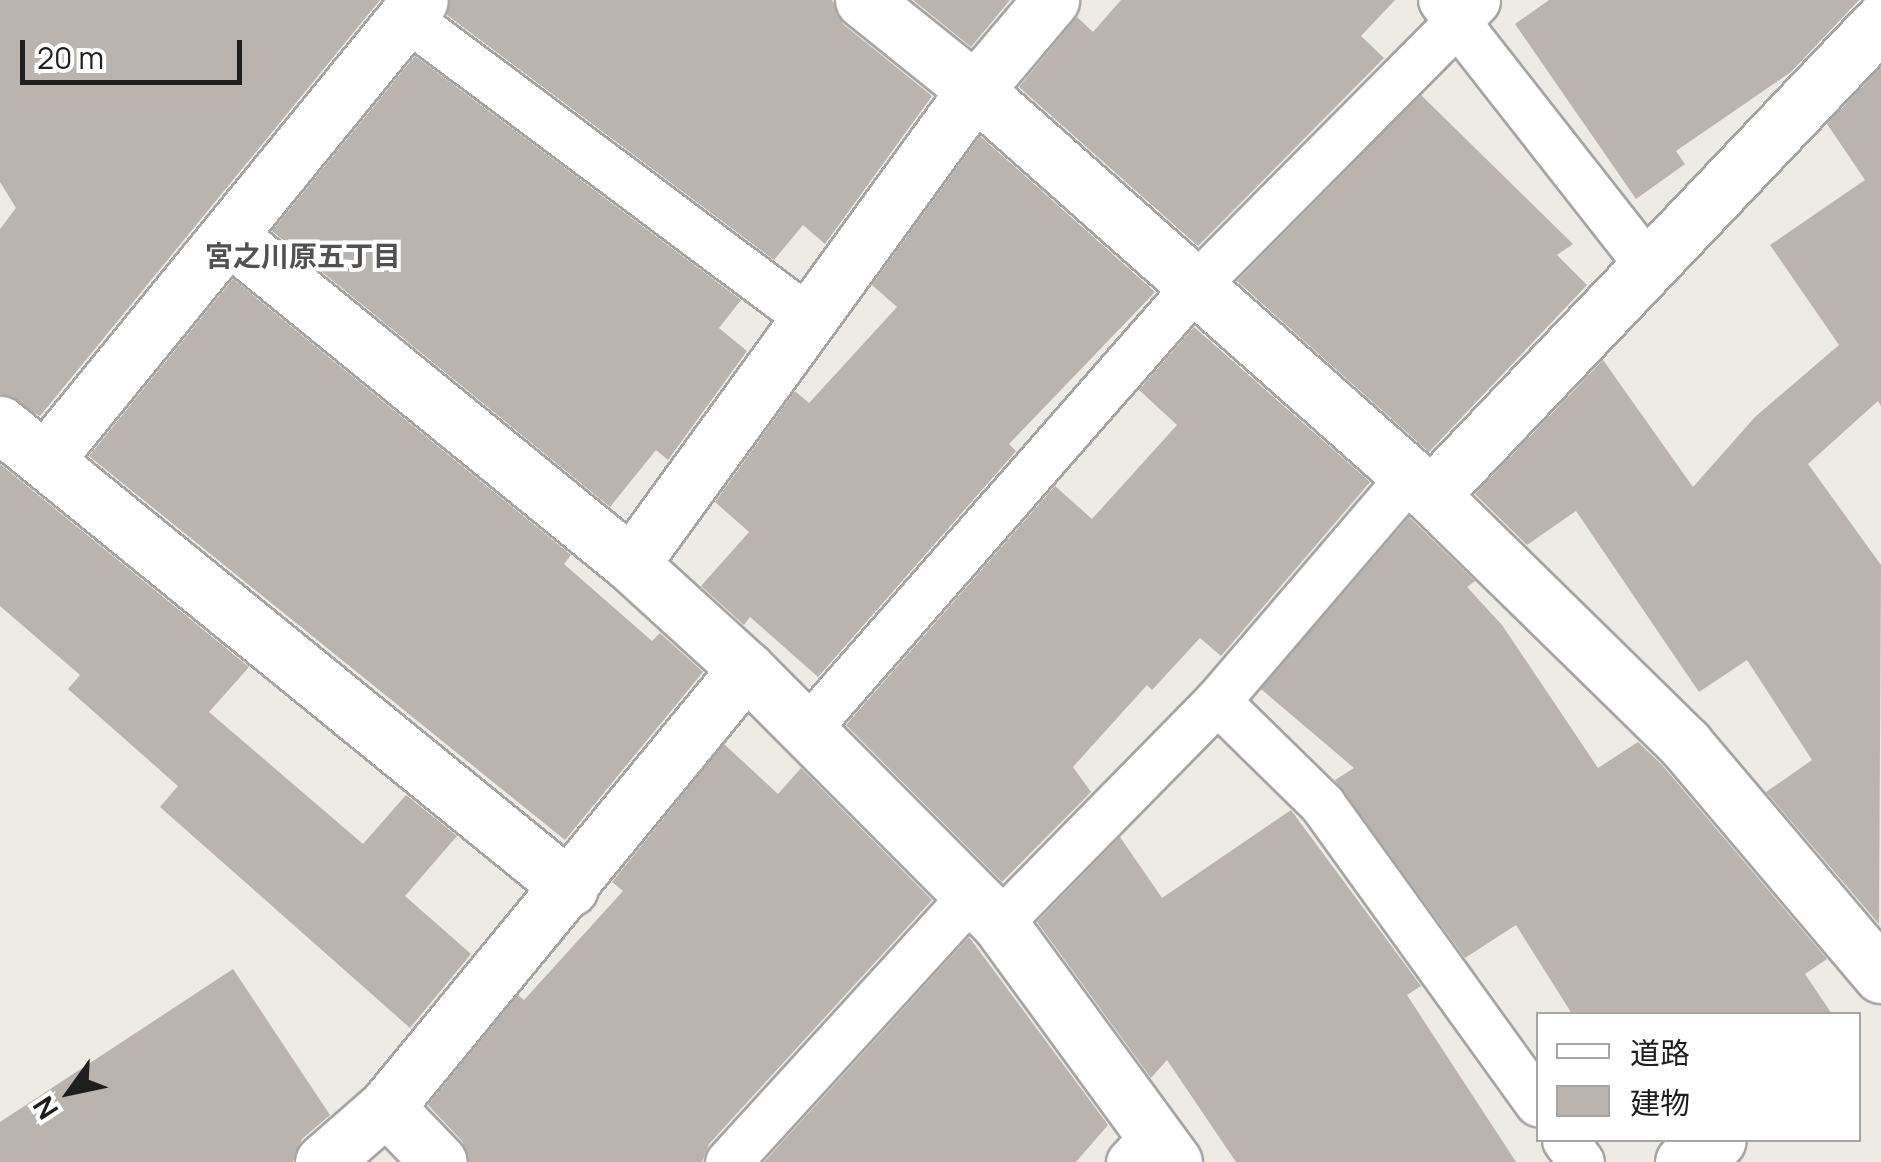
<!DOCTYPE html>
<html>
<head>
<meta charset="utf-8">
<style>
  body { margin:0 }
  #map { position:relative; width:1881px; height:1162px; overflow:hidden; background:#eeebe4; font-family:Manrope,"Noto Sans JP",sans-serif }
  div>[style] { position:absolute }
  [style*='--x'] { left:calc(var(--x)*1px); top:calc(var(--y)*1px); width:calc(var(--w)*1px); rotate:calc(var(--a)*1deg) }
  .building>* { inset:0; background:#bbb4ae }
  .roads { filter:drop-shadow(2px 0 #a5a5a5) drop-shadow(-2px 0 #a5a5a5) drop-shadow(0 2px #a5a5a5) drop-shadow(0 -2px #a5a5a5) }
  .lane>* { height:45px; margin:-22.5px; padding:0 22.5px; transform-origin:22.5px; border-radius:22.5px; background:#fff }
  .street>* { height:55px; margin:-27.5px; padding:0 27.5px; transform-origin:27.5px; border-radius:27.5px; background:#fff }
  span { translate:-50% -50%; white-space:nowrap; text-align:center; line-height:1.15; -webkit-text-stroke:8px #fff; paint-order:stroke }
  .neighbourhood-label { font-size:28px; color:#515151; font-weight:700 }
  .legend { position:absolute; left:1536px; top:1012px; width:325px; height:130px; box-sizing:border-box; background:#fff; border:2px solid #a5a5a5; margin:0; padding:12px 18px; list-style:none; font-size:30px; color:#1e1e1e }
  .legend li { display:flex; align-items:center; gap:20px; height:50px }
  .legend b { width:50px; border:2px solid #a5a5a5 }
  .north { position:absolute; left:20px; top:1042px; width:100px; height:100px; -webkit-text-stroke:8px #fff; paint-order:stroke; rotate:237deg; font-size:28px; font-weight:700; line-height:40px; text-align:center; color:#1e1e1e }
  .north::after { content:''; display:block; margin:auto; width:35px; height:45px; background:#1e1e1e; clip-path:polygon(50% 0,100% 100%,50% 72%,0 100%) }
  .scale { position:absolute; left:20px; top:40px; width:222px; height:45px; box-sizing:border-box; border:5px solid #1e1e1e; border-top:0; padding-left:12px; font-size:30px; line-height:35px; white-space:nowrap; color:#1e1e1e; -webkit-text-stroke:8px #fff; paint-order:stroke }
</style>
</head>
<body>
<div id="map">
  <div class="building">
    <div style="clip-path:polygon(0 0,380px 0,40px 416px,0 394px,0 229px,16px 208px,0 182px)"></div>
    <div style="clip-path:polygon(450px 0,832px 0,843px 24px,932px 96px,825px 244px,803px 225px,774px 260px,447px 15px)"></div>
    <div style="clip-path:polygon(913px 0,1010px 0,971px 47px)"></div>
    <div style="clip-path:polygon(1121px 0,1395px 0,1361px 36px,1384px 58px,1198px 246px,1019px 87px,1077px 17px,1093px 32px)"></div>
    <div style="clip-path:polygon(1549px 0,1859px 0,1791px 72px,1676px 151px,1685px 164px,1636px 199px,1515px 24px)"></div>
    <div style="clip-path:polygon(415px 56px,741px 300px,719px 328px,747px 351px,668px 460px,656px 450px,610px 507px,272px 231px)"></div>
    <div style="clip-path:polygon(1881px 67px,1881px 406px,1878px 401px,1808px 464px,1881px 565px,1879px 924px,1766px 792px,1812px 760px,1747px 660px,1699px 692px,1576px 511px,1527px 545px,1475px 494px,1603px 360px,1693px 487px,1755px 417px,1839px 345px,1770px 245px,1865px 180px,1827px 124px)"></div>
    <div style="clip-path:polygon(1421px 95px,1573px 244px,1557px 255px,1587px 285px,1429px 452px,1237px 281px)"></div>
    <div style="clip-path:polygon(980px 136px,1155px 292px,1009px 444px,1016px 451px,818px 677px,750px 617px,744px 625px,701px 586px,749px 532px,715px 502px,795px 391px,809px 403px,897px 307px,872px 285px)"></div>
    <div style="clip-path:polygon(233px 279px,571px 555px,564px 564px,652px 641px,660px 633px,703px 672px,565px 840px,89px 456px)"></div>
    <div style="clip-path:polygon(1194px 327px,1370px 482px,1221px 656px,1200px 638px,1152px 690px,1147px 685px,1073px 767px,1091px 792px,1002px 882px,846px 725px,1055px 486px,1092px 519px,1177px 425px,1139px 390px)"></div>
    <div style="clip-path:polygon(0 464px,249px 667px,209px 712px,363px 844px,406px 795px,457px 836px,405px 896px,471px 954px,410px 1028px,160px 807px,178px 786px,68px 689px,80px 675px,0 606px)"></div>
    <div style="clip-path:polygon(1409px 517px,1475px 581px,1467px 587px,1502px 625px,1598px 768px,1638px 742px,1662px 765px,1827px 959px,1805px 974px,1832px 1014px,1572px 1014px,1516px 925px,1465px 958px,1335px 780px,1354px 768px,1261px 689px)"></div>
    <div style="clip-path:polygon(724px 744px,778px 794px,801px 768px,932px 900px,709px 1144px,702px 1162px,469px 1162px,462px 1141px,428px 1105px,518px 995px,524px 1000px,623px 891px,612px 882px)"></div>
    <div style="clip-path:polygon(1291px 810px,1421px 986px,1407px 995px,1516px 1162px,1236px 1162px,1167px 1060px,1151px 1078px,1037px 922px,1120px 837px,1162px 898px)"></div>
    <div style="clip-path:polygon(969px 937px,1108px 1125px,1076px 1162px,764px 1162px)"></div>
    <div style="clip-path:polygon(233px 969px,330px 1115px,302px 1139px,293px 1162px,0 1162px,0 1122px)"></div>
  </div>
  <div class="roads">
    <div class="lane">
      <div style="--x:1477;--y:1;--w:29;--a:134"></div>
      <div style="--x:1457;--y:22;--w:310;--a:51.9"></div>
      <div style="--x:406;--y:17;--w:506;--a:36.8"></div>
      <div style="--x:1217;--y:701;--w:147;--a:44.4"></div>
      <div style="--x:1322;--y:804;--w:369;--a:54.2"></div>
      <div style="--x:807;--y:729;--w:589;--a:-48.79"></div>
      <div style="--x:1195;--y:286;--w:372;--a:-45.2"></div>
      <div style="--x:1457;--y:22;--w:27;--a:-126"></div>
      <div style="--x:999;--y:923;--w:311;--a:-45.5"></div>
      <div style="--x:1217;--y:701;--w:296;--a:-49.4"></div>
      <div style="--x:1565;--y:1140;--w:27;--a:54"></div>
      <div style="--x:728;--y:1162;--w:362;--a:-47.6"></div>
      <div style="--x:1129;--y:1162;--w:38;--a:-47"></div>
    </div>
    <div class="street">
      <div style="--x:863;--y:0;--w:144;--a:38.8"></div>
      <div style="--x:975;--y:90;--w:610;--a:41.61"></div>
      <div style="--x:1431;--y:495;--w:356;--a:44.4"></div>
      <div style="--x:1685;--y:744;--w:303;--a:49.7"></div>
      <div style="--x:229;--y:236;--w:519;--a:39.21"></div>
      <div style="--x:631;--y:564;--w:156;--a:42.4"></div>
      <div style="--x:746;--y:669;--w:359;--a:45.1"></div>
      <div style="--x:999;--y:923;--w:296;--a:53.8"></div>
      <div style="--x:0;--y:424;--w:735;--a:39.15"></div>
      <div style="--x:45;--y:460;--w:593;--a:-50.81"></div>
      <div style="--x:1431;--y:495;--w:653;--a:-46.43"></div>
      <div style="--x:631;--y:564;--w:586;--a:-54.03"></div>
      <div style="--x:975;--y:90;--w:118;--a:-49.8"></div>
      <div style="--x:386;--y:1107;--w:76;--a:46.1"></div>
      <div style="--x:323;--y:1162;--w:84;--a:-41.1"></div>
      <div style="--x:386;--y:1107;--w:567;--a:-50.58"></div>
      <div style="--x:1683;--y:1162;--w:41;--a:-32.2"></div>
    </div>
  </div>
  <div class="neighbourhood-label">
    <span style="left:303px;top:255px">宮之川原五丁目</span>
  </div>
  <ul class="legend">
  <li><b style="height:12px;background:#fff"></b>道路</li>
  <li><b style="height:28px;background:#bbb4ae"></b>建物</li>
  </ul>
  <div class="north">N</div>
  <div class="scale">20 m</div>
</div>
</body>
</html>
